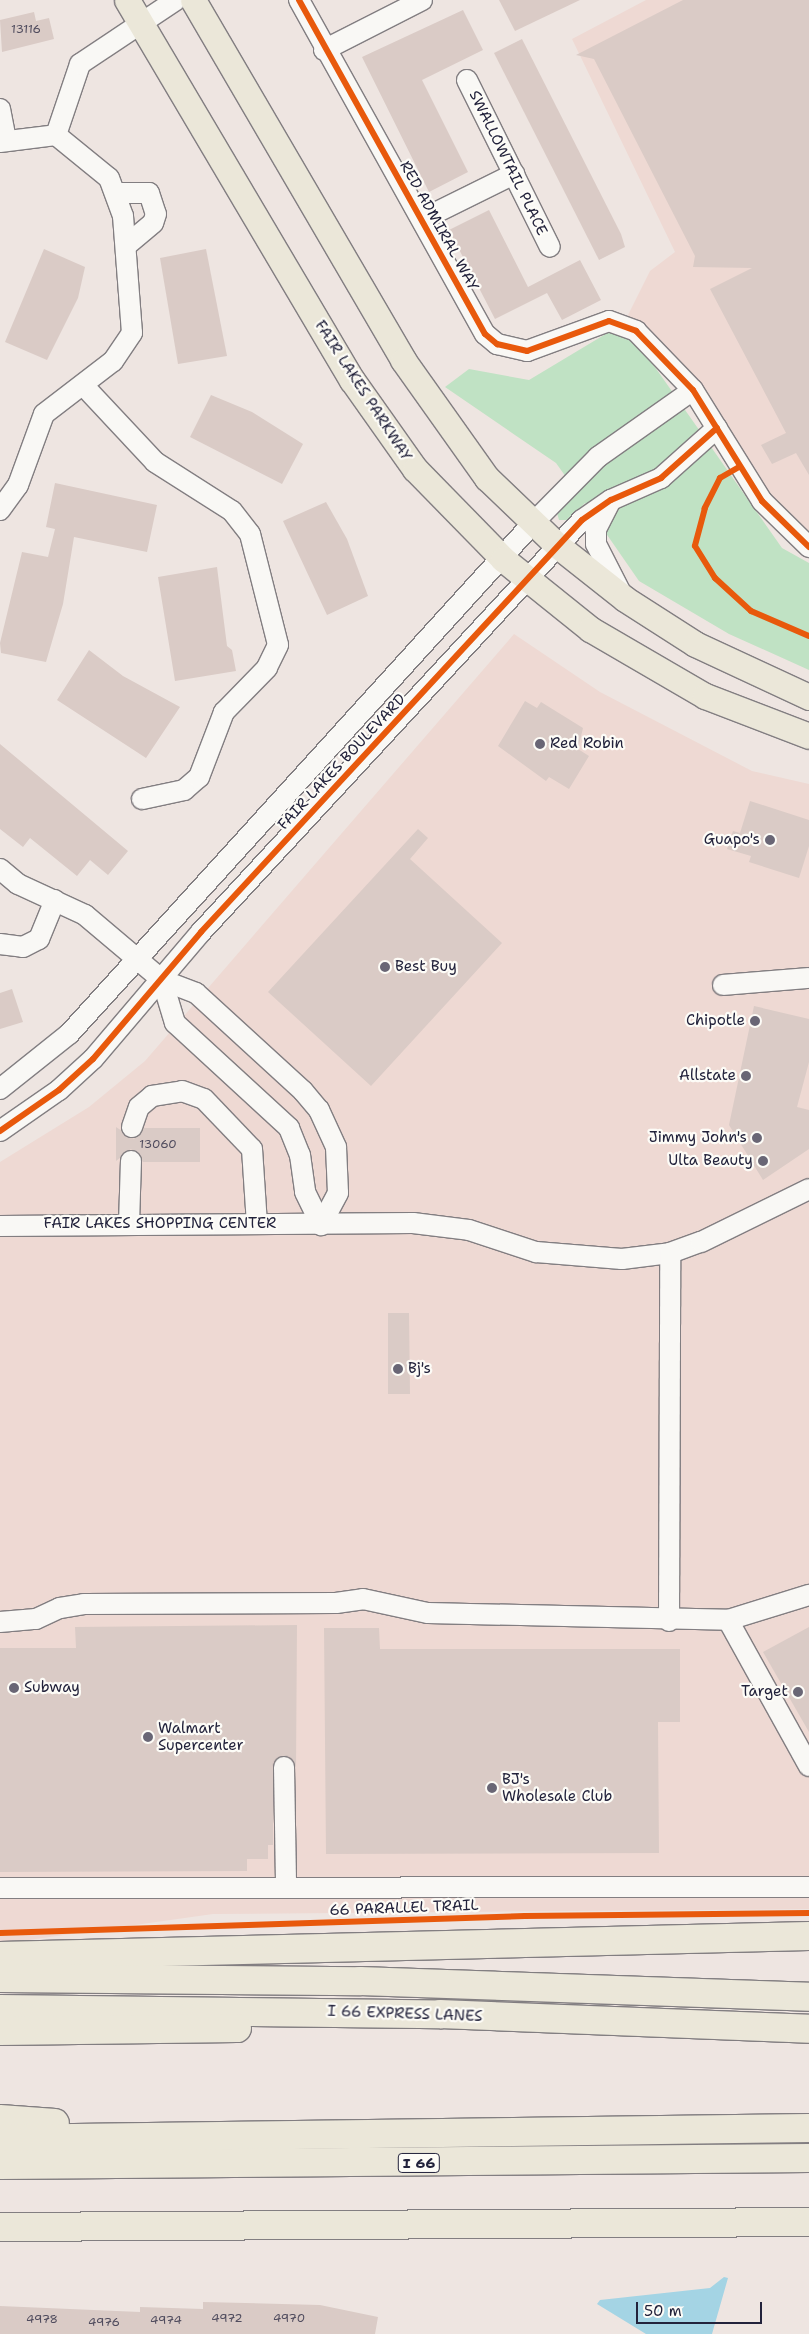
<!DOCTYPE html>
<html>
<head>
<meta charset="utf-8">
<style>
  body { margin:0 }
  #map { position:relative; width:809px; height:2334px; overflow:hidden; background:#eee5e1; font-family:"Shantell Sans",sans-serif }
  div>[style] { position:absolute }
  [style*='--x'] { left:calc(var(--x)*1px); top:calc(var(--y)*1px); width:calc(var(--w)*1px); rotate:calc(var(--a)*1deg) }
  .built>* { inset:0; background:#eed9d3 }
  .green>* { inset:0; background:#c0e2c4 }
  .water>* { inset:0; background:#a4d4e4 }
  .building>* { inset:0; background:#dacbc6 }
  .roads { filter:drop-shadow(1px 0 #827e81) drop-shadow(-1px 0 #827e81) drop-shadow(0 1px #827e81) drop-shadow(0 -1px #827e81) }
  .minor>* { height:20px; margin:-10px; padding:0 10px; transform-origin:10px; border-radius:10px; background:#f9f8f5 }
  .major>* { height:25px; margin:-12.5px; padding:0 12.5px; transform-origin:12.5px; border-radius:12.5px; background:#ebe7d9 }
  .highway>* { height:28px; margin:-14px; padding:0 14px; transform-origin:14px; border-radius:14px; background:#ebe7d9 }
  .cycleway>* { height:6px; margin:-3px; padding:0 3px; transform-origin:3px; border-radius:3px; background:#e8590c }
  .dots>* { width:14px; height:14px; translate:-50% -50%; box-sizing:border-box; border:2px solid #fdfcf7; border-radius:50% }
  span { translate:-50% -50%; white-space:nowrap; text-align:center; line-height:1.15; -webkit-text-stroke:4.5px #fdfcf7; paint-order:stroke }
  .number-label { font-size:12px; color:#504c5e }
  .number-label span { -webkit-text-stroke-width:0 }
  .shield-label span { padding:1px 4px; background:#fdfcf7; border:1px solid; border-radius:4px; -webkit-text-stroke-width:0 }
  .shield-label { font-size:14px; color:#22223b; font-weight:700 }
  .street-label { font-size:15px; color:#22223b }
  .poi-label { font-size:15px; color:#22223b }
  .left { translate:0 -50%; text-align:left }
  .right { translate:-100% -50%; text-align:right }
  .scale { position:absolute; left:636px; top:2302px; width:126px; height:22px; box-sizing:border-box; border:2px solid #22223b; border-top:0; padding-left:6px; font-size:15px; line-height:18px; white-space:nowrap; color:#22223b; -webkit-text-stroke:4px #fdfcf7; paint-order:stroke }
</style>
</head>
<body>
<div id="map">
  <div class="built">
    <div style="clip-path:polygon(646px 0,809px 0,809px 547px,717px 428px,624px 323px,650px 271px,675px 252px,572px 39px)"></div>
    <div style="clip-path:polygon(514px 634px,600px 692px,752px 771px,809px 784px,809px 1909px,213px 1914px,0 1944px,0 1162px,89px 1107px,145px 1061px)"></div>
  </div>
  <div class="green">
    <div style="clip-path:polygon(624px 323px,782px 548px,809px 563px,809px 670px,729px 634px,639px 581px,585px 503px,569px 520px,559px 520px,557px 513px,576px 491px,556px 463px,445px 387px,469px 369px,529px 380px)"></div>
  </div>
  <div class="water">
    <div style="clip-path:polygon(724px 2277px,728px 2278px,712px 2334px,646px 2334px,597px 2304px,600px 2300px,710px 2288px)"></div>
  </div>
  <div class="building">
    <div style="clip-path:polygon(499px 0,580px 0,515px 31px)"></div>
    <div style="clip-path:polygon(683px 0,809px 0,809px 475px,796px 453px,772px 464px,761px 445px,786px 433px,710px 289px,752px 268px,693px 267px,695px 256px,594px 59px,576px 55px)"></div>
    <div style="clip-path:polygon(463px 10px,483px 50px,422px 80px,468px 172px,429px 192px,362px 57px)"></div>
    <div style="clip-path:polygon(34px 12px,36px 21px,49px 18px,54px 39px,2px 52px,0 20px)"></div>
    <div style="clip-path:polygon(522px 39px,621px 234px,625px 247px,599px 260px,494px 53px)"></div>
    <div style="clip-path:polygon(489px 210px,528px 287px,580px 260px,601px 300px,562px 320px,547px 293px,495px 319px,449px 230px)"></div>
    <div style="clip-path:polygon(44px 249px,85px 267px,78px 298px,47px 360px,5px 342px)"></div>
    <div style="clip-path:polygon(206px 249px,227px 356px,178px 364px,160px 258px)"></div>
    <div style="clip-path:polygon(211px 395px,252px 412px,303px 444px,282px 484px,190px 437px)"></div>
    <div style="clip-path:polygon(55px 483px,157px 505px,147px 552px,74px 537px,63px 604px,46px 662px,1px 653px,0 643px,22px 552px,48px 557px,55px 529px,46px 527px)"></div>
    <div style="clip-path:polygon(326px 502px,347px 539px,368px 596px,327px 615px,283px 521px)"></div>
    <div style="clip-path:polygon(217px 567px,227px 646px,232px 650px,236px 671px,175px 681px,158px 577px)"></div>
    <div style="clip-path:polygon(89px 650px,123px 676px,180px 707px,146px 758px,57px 700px)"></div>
    <div style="clip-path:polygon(525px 701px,537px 708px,541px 702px,583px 728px,578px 749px,589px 756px,569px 789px,549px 777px,546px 781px,498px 746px)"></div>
    <div style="clip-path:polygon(0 744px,128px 851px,108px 875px,90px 860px,77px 876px,30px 838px,23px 847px,0 829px)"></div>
    <div style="clip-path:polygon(750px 801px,809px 820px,809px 846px,799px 878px,749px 862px,751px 856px,727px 849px,733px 831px,740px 833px)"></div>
    <div style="clip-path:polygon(418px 829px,428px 838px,410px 859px,502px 943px,371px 1086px,268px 992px)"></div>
    <div style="clip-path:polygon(12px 989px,23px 1022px,0 1029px,0 993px)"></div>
    <div style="clip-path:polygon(754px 1006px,809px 1019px,809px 1062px,797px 1107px,809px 1110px,809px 1149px,763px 1180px,729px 1125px)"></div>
    <div style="clip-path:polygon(116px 1127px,134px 1139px,144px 1128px,200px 1128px,200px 1162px,143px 1162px,131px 1149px,116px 1161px)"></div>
    <div style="clip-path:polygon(388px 1313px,409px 1313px,410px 1394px,388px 1394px)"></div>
    <div style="clip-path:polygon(297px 1625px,296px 1768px,289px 1756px,273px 1762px,273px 1845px,268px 1845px,268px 1859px,247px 1859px,247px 1871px,0 1872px,0 1648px,76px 1648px,75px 1627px)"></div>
    <div style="clip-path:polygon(809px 1627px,809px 1732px,763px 1652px)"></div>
    <div style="clip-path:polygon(324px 1628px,379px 1628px,380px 1649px,680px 1649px,680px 1722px,658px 1722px,659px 1853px,326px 1854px)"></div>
    <div style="clip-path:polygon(203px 2302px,320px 2305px,378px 2317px,375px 2334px,0 2334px,0 2306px,140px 2312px,140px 2307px,203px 2309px)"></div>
  </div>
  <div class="roads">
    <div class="minor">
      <div style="--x:299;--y:0;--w:382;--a:60.9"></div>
      <div style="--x:485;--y:334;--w:16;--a:40"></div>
      <div style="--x:497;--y:344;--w:31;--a:13"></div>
      <div style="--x:527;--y:351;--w:87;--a:-20.1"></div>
      <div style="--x:609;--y:321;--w:29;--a:20"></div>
      <div style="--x:636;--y:331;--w:82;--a:46"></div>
      <div style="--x:693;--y:390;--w:131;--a:58.1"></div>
      <div style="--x:762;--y:501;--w:66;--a:44.4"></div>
      <div style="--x:324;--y:50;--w:110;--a:-27"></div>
      <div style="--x:467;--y:80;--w:186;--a:63.6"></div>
      <div style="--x:0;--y:109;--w:32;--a:79"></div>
      <div style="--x:56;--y:135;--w:75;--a:-71.3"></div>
      <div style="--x:80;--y:64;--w:115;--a:-33.7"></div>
      <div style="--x:0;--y:142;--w:56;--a:-7.1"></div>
      <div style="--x:56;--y:135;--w:68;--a:39.1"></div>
      <div style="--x:109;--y:178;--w:40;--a:69.8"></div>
      <div style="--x:123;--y:216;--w:117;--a:85.6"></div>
      <div style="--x:132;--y:333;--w:34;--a:124"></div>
      <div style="--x:113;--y:361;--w:87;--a:142.5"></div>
      <div style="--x:44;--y:414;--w:76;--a:110.1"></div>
      <div style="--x:18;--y:485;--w:31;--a:126"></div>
      <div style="--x:117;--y:193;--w:32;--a:0"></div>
      <div style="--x:149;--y:193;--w:22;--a:72"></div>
      <div style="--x:156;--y:214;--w:9;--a:108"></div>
      <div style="--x:153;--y:223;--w:35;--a:140"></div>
      <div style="--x:423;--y:219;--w:102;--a:-26.3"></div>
      <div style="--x:83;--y:385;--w:105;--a:46.9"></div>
      <div style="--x:155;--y:462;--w:91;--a:32.5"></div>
      <div style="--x:232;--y:511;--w:29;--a:52"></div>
      <div style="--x:250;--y:534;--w:114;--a:75.8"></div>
      <div style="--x:278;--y:645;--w:25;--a:116"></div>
      <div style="--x:267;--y:668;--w:62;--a:134.3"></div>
      <div style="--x:224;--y:712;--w:70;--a:111"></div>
      <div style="--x:199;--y:777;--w:20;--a:139"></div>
      <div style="--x:184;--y:790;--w:43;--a:167.9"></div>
      <div style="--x:611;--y:500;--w:34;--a:117"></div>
      <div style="--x:596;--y:530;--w:14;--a:90"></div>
      <div style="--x:596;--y:544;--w:53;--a:62.9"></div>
      <div style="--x:0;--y:869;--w:23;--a:40"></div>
      <div style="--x:18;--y:884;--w:74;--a:24.8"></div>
      <div style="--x:85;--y:915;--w:101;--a:40.2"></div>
      <div style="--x:162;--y:980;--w:36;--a:21"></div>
      <div style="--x:196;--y:993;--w:145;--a:42.5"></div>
      <div style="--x:303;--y:1091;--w:25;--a:50"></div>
      <div style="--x:319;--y:1110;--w:41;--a:65.3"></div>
      <div style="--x:336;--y:1147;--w:46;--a:87.5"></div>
      <div style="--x:338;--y:1193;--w:36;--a:118"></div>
      <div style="--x:0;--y:944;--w:23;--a:7"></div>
      <div style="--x:23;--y:947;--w:18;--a:-27"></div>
      <div style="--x:39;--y:939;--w:42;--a:-67.7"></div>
      <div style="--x:162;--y:980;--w:45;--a:73.2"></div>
      <div style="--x:175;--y:1023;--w:155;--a:42.6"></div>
      <div style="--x:289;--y:1128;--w:29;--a:68"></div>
      <div style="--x:300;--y:1155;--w:37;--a:82"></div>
      <div style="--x:305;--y:1192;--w:37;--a:64"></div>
      <div style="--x:723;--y:985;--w:86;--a:-4.7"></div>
      <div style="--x:0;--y:1089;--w:88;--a:-38.6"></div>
      <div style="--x:69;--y:1034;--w:690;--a:-47.76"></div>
      <div style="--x:533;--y:523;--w:93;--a:-45.4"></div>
      <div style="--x:598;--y:457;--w:116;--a:-35.2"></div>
      <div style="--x:132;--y:1127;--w:21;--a:-71"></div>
      <div style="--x:139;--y:1107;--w:17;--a:-40"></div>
      <div style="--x:152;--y:1096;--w:30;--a:-9"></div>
      <div style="--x:182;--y:1091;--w:23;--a:20"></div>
      <div style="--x:204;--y:1099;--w:69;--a:46.2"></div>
      <div style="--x:252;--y:1149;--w:75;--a:86.2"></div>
      <div style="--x:0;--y:1131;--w:72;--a:-34.8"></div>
      <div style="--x:59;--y:1090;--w:46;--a:-42.4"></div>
      <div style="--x:93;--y:1059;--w:167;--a:-49.6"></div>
      <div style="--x:201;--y:932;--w:561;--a:-47.24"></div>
      <div style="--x:582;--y:520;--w:35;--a:-35"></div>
      <div style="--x:611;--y:500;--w:55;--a:-23.7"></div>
      <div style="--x:661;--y:478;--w:75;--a:-41.8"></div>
      <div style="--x:129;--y:1224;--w:63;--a:-88.2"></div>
      <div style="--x:0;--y:1226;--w:413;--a:-0.4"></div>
      <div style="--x:413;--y:1223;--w:56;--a:7.1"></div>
      <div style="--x:469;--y:1230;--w:71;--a:18.2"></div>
      <div style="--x:536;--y:1252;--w:86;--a:4.7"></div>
      <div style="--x:622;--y:1259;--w:48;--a:-7.1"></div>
      <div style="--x:670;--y:1253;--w:33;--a:-20"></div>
      <div style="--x:701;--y:1242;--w:120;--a:-26.1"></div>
      <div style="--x:728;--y:1620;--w:167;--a:61"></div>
      <div style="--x:669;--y:1621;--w:368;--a:-89.8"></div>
      <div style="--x:0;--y:1622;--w:36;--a:-5"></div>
      <div style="--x:36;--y:1619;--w:26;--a:-25"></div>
      <div style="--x:60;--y:1608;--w:24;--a:-9"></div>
      <div style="--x:84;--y:1604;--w:252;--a:-0.2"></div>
      <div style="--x:336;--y:1603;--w:27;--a:-8"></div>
      <div style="--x:363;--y:1599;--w:66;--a:12.2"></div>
      <div style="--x:428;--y:1613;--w:300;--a:1.3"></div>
      <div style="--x:728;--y:1620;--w:85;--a:-17.2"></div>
      <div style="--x:284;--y:1767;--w:120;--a:89"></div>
      <div style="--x:0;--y:1888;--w:809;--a:-0.07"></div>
    </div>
    <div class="major">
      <div style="--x:127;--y:0;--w:442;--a:59.4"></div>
      <div style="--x:352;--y:380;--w:109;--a:54.7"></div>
      <div style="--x:415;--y:469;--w:126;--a:45.6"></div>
      <div style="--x:503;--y:559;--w:112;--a:38.8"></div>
      <div style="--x:590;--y:629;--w:133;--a:30.2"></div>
      <div style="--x:705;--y:696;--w:111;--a:21"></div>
      <div style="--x:193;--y:0;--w:417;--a:59.7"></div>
      <div style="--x:403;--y:360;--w:145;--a:54.6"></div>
      <div style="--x:487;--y:478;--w:98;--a:43.8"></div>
      <div style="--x:558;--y:546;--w:85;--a:38.3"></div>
      <div style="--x:625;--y:599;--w:83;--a:32.7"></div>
      <div style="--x:695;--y:644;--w:126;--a:24.9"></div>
    </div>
    <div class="highway">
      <div style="--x:0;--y:1956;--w:809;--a:-1.42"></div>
      <div style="--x:0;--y:1978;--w:360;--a:0.5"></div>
      <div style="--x:360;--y:1981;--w:449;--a:2"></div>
      <div style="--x:0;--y:2009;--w:440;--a:0.7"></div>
      <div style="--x:440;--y:2014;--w:369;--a:2.3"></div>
      <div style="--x:0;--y:2031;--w:237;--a:-0.7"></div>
      <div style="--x:0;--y:2119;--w:55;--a:4.2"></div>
      <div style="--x:0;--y:2139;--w:809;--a:-0.78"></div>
      <div style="--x:0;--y:2165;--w:809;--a:-0.5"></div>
      <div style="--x:0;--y:2227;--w:809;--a:-0.35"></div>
    </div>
  </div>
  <div class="cycleway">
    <div style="--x:299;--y:0;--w:382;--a:60.9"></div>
    <div style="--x:485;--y:334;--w:16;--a:40"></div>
    <div style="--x:497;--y:344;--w:31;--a:13"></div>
    <div style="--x:527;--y:351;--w:87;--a:-20.1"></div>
    <div style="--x:609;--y:321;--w:29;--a:20"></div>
    <div style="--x:636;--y:331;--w:82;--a:46"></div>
    <div style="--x:693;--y:390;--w:131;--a:58.1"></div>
    <div style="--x:762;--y:501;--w:66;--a:44.4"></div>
    <div style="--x:739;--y:467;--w:22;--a:150"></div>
    <div style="--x:720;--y:478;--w:34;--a:117"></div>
    <div style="--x:705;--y:508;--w:39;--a:105"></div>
    <div style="--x:695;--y:546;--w:38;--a:58"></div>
    <div style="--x:715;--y:578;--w:49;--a:42.5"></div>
    <div style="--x:751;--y:611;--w:63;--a:23.3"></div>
    <div style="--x:0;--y:1131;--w:72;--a:-34.8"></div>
    <div style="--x:59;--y:1090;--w:46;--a:-42.4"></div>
    <div style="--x:93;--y:1059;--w:167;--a:-49.6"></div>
    <div style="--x:201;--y:932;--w:561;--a:-47.24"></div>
    <div style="--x:582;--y:520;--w:35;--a:-35"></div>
    <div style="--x:611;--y:500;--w:55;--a:-23.7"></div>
    <div style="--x:661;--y:478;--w:75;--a:-41.8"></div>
    <div style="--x:0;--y:1933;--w:525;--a:-1.85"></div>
    <div style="--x:525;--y:1916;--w:284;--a:-0.6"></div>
  </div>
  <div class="dots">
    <div style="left:540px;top:744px;background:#696675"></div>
    <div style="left:770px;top:840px;background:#696675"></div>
    <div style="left:385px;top:967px;background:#696675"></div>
    <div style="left:755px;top:1021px;background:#696675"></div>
    <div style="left:746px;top:1076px;background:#696675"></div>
    <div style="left:757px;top:1138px;background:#696675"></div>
    <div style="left:763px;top:1161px;background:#696675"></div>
    <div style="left:398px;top:1369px;background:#696675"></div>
    <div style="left:14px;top:1688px;background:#696675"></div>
    <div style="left:798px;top:1692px;background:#696675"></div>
    <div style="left:148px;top:1737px;background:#696675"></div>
    <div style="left:492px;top:1788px;background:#696675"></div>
  </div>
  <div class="number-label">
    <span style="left:26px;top:30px">13116</span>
    <span style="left:158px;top:1145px">13060</span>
    <span style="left:227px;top:2319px">4972</span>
    <span style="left:289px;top:2319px">4970</span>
    <span style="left:42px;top:2320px">4978</span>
    <span style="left:166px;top:2321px">4974</span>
    <span style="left:104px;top:2323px">4976</span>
  </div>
  <div class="shield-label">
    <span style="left:419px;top:2163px">I 66</span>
  </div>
  <div class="street-label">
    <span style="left:508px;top:163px;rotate:64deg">SWALLOWTAIL PLACE</span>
    <span style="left:439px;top:226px;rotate:61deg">RED ADMIRAL WAY</span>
    <span style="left:363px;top:391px;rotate:57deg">FAIR LAKES PARKWAY</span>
    <span style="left:342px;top:762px;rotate:-47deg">FAIR LAKES BOULEVARD</span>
    <span style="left:160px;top:1224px">FAIR LAKES SHOPPING CENTER</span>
    <span style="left:404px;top:1908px;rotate:-2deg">66 PARALLEL TRAIL</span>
    <span style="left:405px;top:2014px;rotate:2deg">I 66 EXPRESS LANES</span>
  </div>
  <div class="poi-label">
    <span class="left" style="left:550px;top:744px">Red Robin</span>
    <span class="right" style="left:760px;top:840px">Guapo's</span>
    <span class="left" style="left:395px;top:967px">Best Buy</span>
    <span class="right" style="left:745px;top:1021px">Chipotle</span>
    <span class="right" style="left:736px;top:1076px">Allstate</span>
    <span class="right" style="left:747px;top:1138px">Jimmy John's</span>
    <span class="right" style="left:753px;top:1161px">Ulta Beauty</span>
    <span class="left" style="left:408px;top:1369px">Bj's</span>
    <span class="left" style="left:24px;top:1688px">Subway</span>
    <span class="right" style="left:788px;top:1692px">Target</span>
    <span class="left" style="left:158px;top:1737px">Walmart<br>Supercenter</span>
    <span class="left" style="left:502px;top:1788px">BJ's<br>Wholesale Club</span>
  </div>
  <div class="scale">50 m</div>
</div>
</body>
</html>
